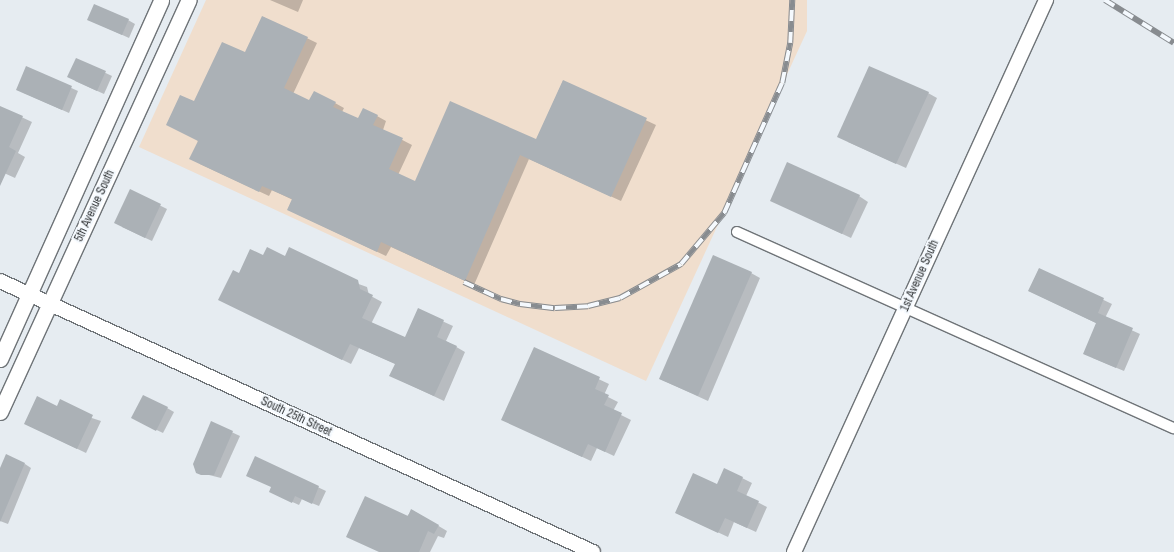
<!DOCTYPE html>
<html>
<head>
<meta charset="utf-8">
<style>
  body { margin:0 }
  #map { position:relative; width:1174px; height:552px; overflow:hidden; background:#e6ecf1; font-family:"Archivo Narrow",sans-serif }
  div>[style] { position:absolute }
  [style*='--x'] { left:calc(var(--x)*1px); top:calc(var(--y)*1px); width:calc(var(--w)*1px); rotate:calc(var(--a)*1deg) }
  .industrial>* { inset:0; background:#f0decd }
  .shadow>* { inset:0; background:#0003 }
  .building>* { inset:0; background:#abb1b6 }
  .roads { filter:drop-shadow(1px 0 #6f7478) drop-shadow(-1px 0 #6f7478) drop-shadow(0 1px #6f7478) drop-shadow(0 -1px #6f7478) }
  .street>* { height:10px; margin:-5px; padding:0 5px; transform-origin:5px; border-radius:5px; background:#fff }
  .secondary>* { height:14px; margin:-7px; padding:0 7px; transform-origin:7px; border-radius:7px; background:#fff }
  .primary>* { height:15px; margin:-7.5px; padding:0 7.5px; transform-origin:7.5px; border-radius:7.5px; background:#fff }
  .rail>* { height:5.5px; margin-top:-2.75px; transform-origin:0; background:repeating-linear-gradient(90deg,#f4f9fe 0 11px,#888c90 0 22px); box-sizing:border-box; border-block:1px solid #888c90 }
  span { translate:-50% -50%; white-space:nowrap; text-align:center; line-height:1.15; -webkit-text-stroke:4px #f4f9fe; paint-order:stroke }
  .street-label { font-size:12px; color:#393c3e }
</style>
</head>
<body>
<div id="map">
  <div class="industrial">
    <div style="clip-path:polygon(206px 0,807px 0,807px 31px,646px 381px,139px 147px)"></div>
  </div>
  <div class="shadow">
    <div style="clip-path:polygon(270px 0,303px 0,298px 12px)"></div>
    <div style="clip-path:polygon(263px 17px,317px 43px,293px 94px,310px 102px,335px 103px,344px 108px,342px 112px,359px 120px,377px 116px,386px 121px,383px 130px,412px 145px,398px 175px,416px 183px,536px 141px,563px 81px,656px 125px,621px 201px,529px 159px,474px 285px,391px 247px,386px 256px,297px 214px,293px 200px,272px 190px,269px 196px,200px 164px,194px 103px,245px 54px)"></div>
    <div style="clip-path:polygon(128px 20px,135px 24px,129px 38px,96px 23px)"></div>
    <div style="clip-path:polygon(76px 59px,112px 76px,104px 94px,75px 81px)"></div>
    <div style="clip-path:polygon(27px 68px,78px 91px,69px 113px,24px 93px)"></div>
    <div style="clip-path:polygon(928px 93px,937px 98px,906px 168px,848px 142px)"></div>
    <div style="clip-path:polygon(0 107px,32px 122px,18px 153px,25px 157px,15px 178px,4px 173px,0 181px)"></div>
    <div style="clip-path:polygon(131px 191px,167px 209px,152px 241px,122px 227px)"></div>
    <div style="clip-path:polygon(859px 196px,868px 202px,851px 238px,781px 205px)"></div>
    <div style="clip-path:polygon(264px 256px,286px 258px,367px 287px,369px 295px,382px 302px,371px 324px,405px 339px,418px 310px,453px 326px,446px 341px,465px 352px,444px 401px,391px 376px,396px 364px,359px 348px,351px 364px,220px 300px,240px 274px)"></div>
    <div style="clip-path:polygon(1039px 269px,1112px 304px,1105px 318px,1140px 334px,1124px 371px,1093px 358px,1098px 324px,1029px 291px)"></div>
    <div style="clip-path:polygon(751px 273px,760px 278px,708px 401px,660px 379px)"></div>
    <div style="clip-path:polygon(535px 349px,609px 384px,604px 395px,618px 402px,613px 411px,631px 420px,614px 456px,597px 448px,591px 461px,503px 420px)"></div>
    <div style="clip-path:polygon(58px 407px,101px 421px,86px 453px,34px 428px)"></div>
    <div style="clip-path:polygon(167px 408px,174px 412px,163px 433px,140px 422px)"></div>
    <div style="clip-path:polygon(212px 423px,240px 436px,221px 478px,197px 472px)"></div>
    <div style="clip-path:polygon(256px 458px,326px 491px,319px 506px,302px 499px,299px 505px,277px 495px)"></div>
    <div style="clip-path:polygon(25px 464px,31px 468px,8px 524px,0 521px,0 472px)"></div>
    <div style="clip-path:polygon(742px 478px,752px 483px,746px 496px,767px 507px,756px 532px,734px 522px,728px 537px,685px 517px,717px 485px)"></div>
    <div style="clip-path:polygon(412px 510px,447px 531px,444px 538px,438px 536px,430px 552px,379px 552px)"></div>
  </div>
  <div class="building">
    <div style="clip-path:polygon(94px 4px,129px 19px,122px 35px,87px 20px)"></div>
    <div style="clip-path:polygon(262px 16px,308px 37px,284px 88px,309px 100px,314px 91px,336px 102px,333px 107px,358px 118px,363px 108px,378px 115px,373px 125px,403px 138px,389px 169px,415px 181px,450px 101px,536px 139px,563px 80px,647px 118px,611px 197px,520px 155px,465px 281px,381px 242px,377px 252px,287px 210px,292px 199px,262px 186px,259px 192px,189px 159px,198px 141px,166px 125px,180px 95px,194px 101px,222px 42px,245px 52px)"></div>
    <div style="clip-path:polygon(76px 58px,106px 71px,97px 91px,67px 77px)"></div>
    <div style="clip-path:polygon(26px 66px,72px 86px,62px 110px,16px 90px)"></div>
    <div style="clip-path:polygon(869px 66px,929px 92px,896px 164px,837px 137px)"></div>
    <div style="clip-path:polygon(0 106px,23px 116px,9px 147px,16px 151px,0 186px)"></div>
    <div style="clip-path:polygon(787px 162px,860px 195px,842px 234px,770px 201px)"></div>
    <div style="clip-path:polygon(130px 189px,161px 204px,145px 238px,114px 223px)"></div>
    <div style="clip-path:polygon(267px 247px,285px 256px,289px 247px,358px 280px,360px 289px,373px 295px,362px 318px,405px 337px,418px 308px,444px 320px,437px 337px,457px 346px,434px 396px,389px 376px,395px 364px,350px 344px,342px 360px,218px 300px,233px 270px,239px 273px,250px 249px,263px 255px)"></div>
    <div style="clip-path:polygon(713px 255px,752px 272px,698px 396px,659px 379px)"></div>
    <div style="clip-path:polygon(1039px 268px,1104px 298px,1098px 313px,1133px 328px,1116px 368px,1083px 354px,1096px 323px,1028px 291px)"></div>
    <div style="clip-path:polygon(534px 347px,600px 377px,595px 389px,609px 395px,604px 405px,622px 413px,605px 452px,588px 444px,582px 457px,501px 420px)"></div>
    <div style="clip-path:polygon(143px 395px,168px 407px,156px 431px,131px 418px)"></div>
    <div style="clip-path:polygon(37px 396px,57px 406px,60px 399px,93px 415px,77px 449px,24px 424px)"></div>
    <div style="clip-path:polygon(211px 421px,233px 431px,214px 475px,201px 475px,196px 473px,193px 464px)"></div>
    <div style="clip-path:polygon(6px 454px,25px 463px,0 522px,0 468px)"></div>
    <div style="clip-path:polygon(255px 456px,319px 486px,312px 504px,295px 496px,292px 503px,269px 492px,271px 487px,246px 476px)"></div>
    <div style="clip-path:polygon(724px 468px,743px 477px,737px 491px,759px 501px,747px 528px,725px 518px,718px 533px,675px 513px,693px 473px,717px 484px)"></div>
    <div style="clip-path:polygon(365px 496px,408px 516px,411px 509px,439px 525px,434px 534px,428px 531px,419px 552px,379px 552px,346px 537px)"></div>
  </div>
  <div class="roads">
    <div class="street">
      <div style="--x:737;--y:232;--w:479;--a:24.2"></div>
    </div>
    <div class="secondary">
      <div style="--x:0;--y:281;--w:652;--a:24.56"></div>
      <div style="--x:794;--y:552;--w:607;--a:-65.46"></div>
    </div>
    <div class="primary">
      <div style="--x:0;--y:359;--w:393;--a:-65.8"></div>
      <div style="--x:0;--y:412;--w:453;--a:-65.4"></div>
    </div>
  </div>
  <div class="rail">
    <div style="--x:1105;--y:0;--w:81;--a:31.9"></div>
    <div style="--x:464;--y:282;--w:41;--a:24.7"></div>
    <div style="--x:501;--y:299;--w:20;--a:15"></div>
    <div style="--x:520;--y:304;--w:35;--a:7"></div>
    <div style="--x:555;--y:308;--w:33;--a:-3"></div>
    <div style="--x:588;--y:306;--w:33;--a:-14"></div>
    <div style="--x:620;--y:298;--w:70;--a:-29.1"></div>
    <div style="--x:681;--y:264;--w:67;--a:-49.9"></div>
    <div style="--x:724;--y:213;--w:142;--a:-66"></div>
    <div style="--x:782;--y:83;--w:41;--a:-78.7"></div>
    <div style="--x:790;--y:43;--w:43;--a:-87.3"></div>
  </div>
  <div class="street-label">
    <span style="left:95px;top:206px;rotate:-65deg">5th Avenue South</span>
    <span style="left:920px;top:276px;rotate:-66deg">1st Avenue South</span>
    <span style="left:296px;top:417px;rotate:25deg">South 25th Street</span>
  </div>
</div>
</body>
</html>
